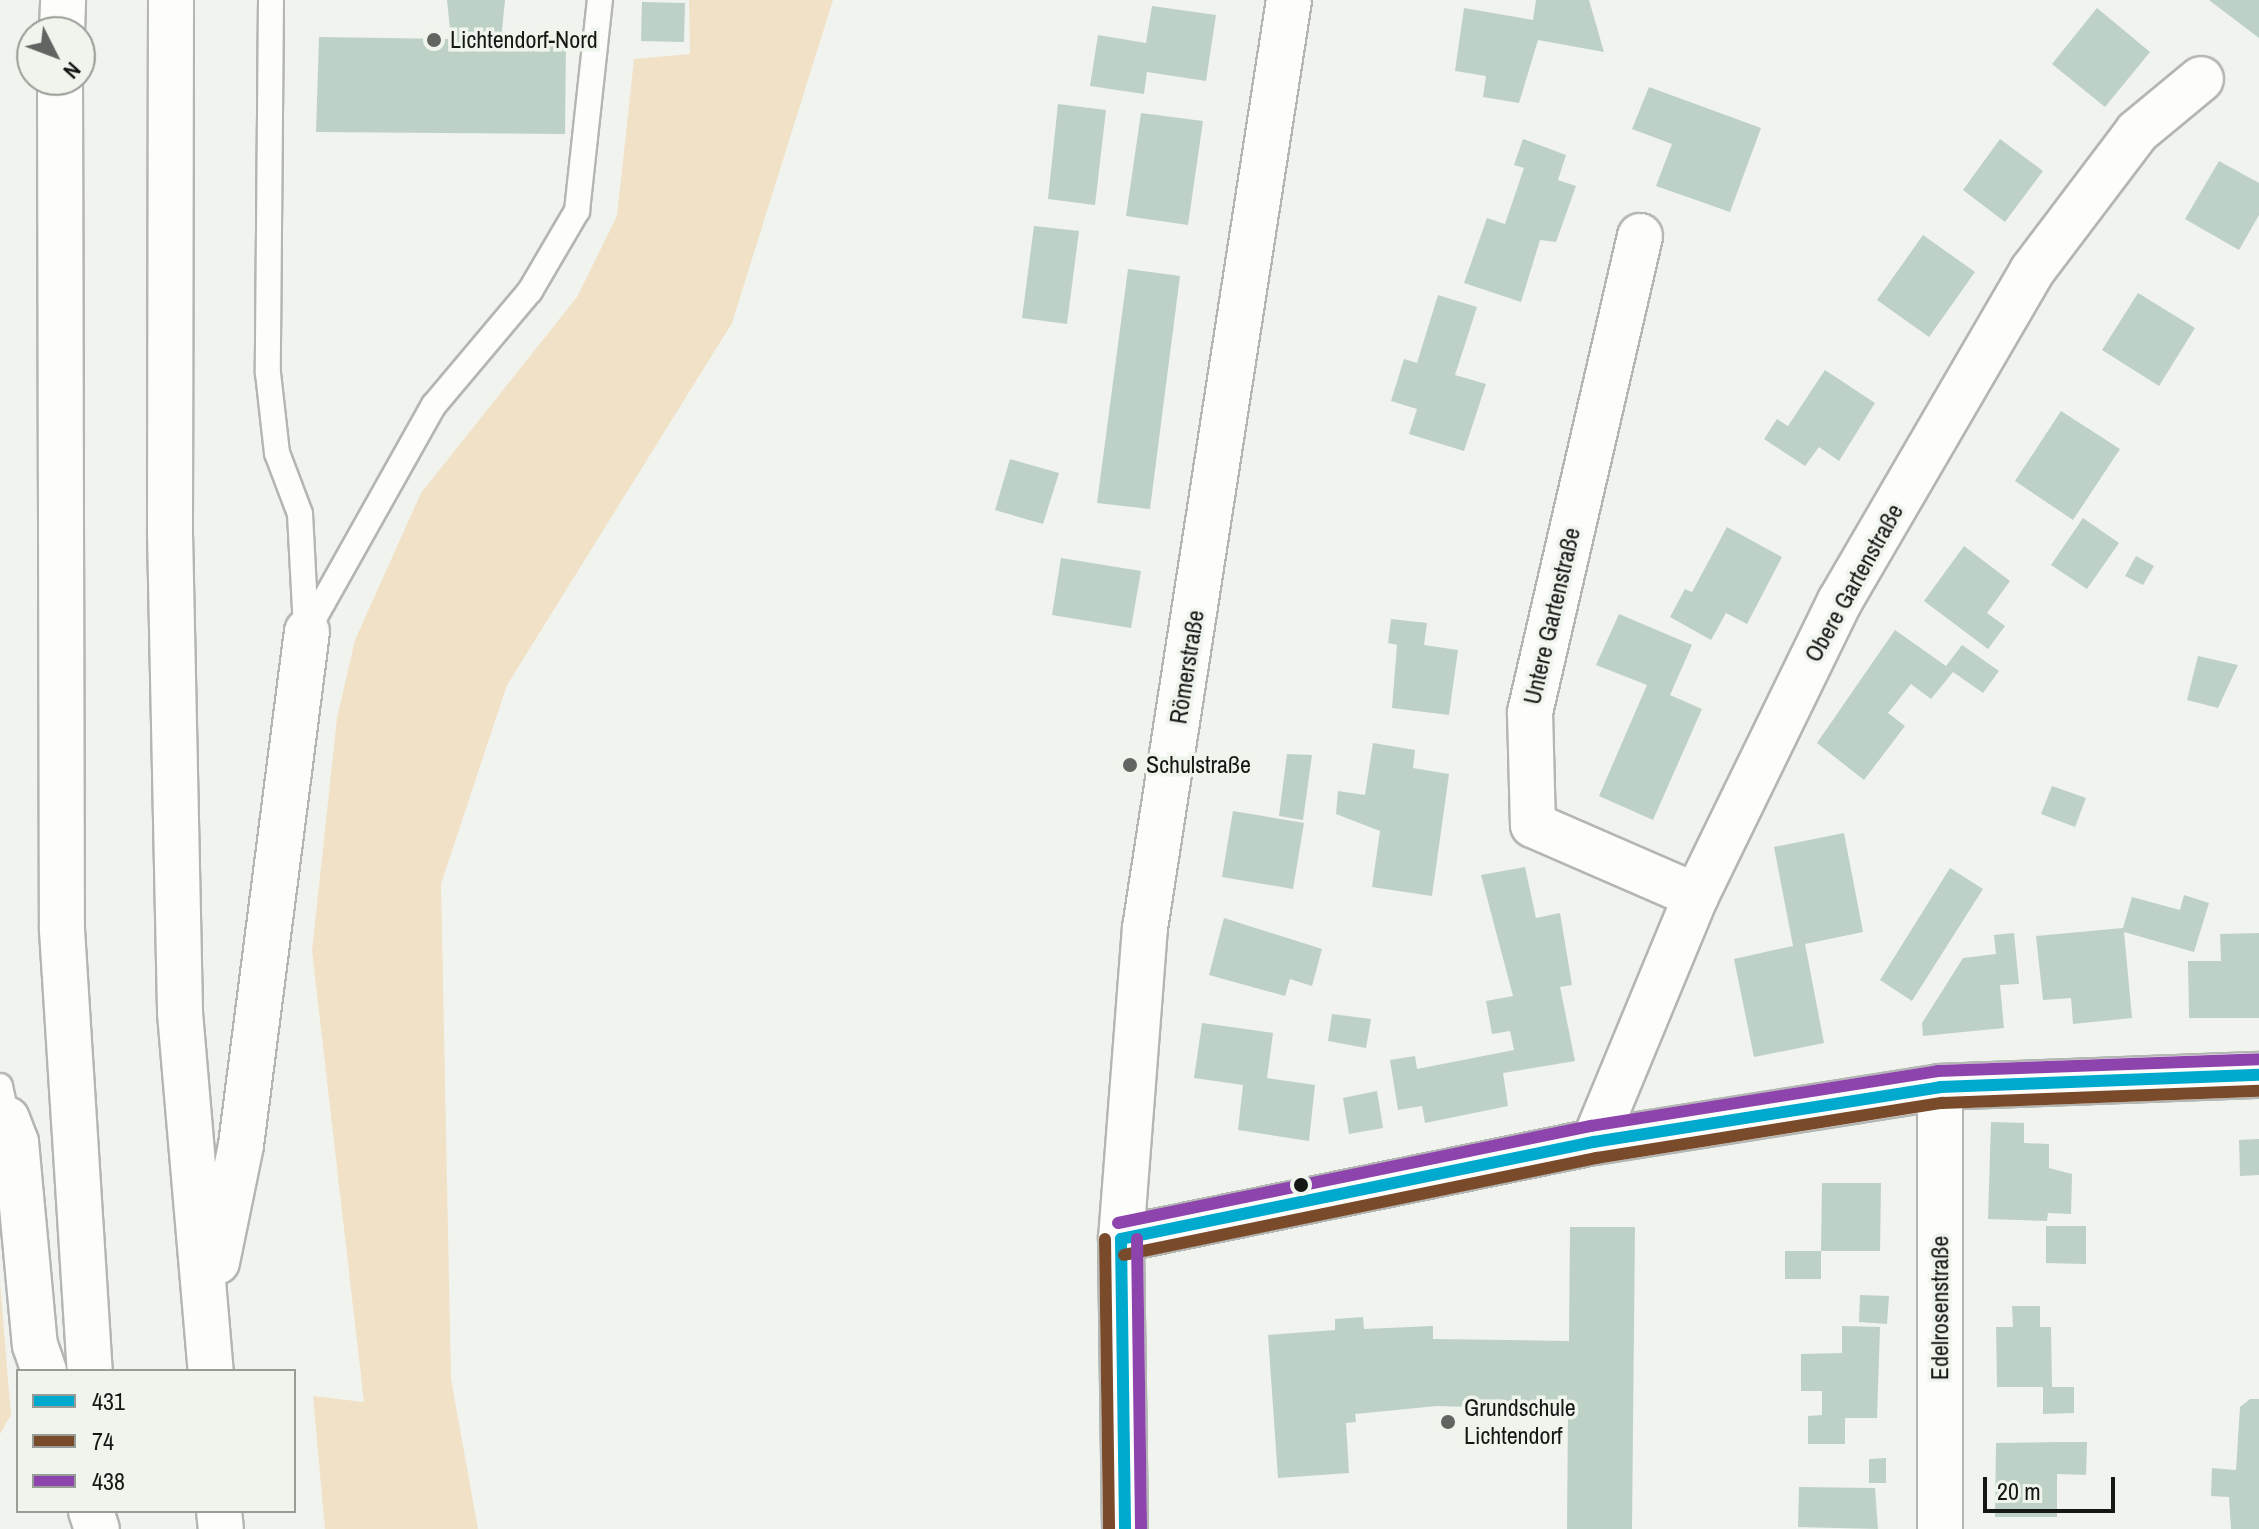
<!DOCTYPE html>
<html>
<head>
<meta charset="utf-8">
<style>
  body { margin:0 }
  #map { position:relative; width:2259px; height:1529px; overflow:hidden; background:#f0f3ee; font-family:"Archivo Narrow",sans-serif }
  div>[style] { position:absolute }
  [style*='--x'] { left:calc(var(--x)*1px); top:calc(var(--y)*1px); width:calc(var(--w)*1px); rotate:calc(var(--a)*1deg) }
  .green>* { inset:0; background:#f1e2c7 }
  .building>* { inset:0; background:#bed1c6 }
  .roads { filter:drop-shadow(2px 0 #b4b6b3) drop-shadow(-2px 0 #b4b6b3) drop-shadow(0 2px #b4b6b3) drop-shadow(0 -2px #b4b6b3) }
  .service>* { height:24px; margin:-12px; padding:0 12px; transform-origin:12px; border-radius:12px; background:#fdfdfc }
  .minor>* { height:44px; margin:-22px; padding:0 22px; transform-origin:22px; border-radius:22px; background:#fdfdfc }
  .tertiary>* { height:44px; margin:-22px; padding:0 22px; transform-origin:22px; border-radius:22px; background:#fdfdfc }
  .motorway>* { height:44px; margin:-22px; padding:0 22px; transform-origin:22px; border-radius:22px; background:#fdfdfc }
  .bus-1>* { height:12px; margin:-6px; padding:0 6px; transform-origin:6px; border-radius:6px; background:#00a9ce }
  .bus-2>* { height:12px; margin:-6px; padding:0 6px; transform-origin:6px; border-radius:6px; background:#7a4b2a }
  .bus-3>* { height:12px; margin:-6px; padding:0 6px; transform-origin:6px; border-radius:6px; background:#8e44ad }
  .dots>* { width:22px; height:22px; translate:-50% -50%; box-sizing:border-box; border:4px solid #eff4ed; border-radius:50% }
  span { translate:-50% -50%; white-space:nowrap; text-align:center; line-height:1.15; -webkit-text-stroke:7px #eff4ed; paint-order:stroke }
  .poi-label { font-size:24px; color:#151715 }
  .left { translate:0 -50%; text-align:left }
  .street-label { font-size:24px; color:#151715 }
  .legend { position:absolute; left:16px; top:1369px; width:280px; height:144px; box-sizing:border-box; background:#eff4ed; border:2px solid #989c97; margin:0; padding:10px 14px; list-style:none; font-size:24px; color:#151715 }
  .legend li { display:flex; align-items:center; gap:16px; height:40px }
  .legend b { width:40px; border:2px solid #989c97 }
  .north { position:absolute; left:16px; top:16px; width:80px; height:80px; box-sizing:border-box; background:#eff4ed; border:2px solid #989c97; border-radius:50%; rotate:132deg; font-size:22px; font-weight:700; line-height:32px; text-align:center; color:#151715 }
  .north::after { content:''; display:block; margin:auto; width:28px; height:36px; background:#626461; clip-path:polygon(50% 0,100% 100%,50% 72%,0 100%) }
  .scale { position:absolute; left:1983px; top:1477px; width:132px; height:36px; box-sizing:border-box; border:4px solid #151715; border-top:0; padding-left:10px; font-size:24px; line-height:28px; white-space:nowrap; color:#151715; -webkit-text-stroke:6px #eff4ed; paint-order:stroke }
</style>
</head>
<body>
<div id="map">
  <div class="green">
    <div style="clip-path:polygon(689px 0,833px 0,732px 323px,507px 685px,441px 884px,451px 1379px,478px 1529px,325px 1529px,313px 1396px,364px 1402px,312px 951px,337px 718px,355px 640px,421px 493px,577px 297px,617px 216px,634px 59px,690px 54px)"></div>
    <div style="clip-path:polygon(0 1282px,11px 1415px,0 1434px)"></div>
  </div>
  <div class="building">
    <div style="clip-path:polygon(447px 0,505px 0,501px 40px,566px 41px,565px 134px,316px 132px,319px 37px,451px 39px)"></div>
    <div style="clip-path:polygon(1536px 0,1589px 0,1604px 52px,1538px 40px,1519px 103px,1483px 97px,1486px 76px,1455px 71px,1464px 8px,1533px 20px)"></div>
    <div style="clip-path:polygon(2209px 0,2259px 0,2259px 38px)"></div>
    <div style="clip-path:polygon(642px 2px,685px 3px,684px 42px,641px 41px)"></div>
    <div style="clip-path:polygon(1152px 6px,1216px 15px,1206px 81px,1147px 72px,1144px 94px,1090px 86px,1098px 35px,1146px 43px)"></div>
    <div style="clip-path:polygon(2097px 8px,2150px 52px,2105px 107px,2052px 64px)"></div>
    <div style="clip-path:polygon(1649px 87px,1761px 128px,1730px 212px,1656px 186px,1672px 144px,1632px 129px)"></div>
    <div style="clip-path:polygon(1058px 104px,1106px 110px,1095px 205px,1048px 199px)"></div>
    <div style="clip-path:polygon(1141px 113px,1203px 121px,1188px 225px,1126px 216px)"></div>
    <div style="clip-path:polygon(1523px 139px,1566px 155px,1558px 180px,1576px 186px,1556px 242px,1540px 240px,1521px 302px,1464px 283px,1487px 218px,1505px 224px,1524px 168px,1514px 165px)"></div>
    <div style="clip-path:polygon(2000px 139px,2043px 171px,2005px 222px,1963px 190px)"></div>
    <div style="clip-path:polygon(2219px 161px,2259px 183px,2259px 215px,2239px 250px,2185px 219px)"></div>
    <div style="clip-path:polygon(1034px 226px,1079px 231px,1067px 324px,1022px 318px)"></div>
    <div style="clip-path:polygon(1923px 235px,1975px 272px,1929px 337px,1877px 300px)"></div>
    <div style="clip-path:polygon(1128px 269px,1180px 276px,1150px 509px,1097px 503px)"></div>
    <div style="clip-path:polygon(2138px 293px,2195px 328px,2159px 386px,2102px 350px)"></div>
    <div style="clip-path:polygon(1438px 295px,1477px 307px,1455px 375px,1486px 384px,1464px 451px,1409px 434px,1417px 409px,1391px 401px,1404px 359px,1417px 363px)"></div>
    <div style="clip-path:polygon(1825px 370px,1875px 403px,1839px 461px,1819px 447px,1805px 466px,1764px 439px,1777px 419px,1788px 426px)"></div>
    <div style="clip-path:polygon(2061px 411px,2120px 449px,2073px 520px,2015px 481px)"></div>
    <div style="clip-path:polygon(1010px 459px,1059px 473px,1043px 524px,995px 510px)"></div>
    <div style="clip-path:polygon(2083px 518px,2119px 543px,2087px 589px,2051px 565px)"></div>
    <div style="clip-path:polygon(1727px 527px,1782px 557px,1747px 624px,1726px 613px,1711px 640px,1670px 617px,1685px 589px,1692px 592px)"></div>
    <div style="clip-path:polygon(1964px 546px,2010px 581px,1987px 613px,2005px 626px,1988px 649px,1924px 601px)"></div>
    <div style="clip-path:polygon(2136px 556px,2154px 566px,2143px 585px,2125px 576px)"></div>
    <div style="clip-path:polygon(1061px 558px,1141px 571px,1131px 628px,1052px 615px)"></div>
    <div style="clip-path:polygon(1619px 614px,1692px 645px,1670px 695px,1702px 709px,1653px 820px,1599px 796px,1647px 685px,1596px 665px)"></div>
    <div style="clip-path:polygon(1391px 619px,1427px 623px,1424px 645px,1458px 650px,1449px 715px,1392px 708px,1397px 645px,1388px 643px)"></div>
    <div style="clip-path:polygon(1895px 630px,1946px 666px,1962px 645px,1999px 671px,1983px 693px,1953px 672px,1931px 699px,1911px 684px,1888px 713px,1905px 726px,1864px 780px,1817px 743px)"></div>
    <div style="clip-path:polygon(2198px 656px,2238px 665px,2218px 708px,2187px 700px)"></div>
    <div style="clip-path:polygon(1373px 743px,1415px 750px,1413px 768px,1449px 774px,1432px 896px,1372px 887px,1380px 831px,1336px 814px,1338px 791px,1365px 795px)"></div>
    <div style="clip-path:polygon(1287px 754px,1312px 755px,1303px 820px,1279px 816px)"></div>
    <div style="clip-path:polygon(2052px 786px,2086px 798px,2075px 827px,2041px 814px)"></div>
    <div style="clip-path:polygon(1233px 811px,1304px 823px,1293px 889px,1222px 877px)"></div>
    <div style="clip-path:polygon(1844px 833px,1863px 932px,1805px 944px,1824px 1043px,1754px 1057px,1734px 959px,1793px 946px,1774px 847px)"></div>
    <div style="clip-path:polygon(1525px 867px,1536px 918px,1560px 913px,1572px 985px,1560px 987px,1575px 1061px,1503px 1073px,1508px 1106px,1425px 1123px,1422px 1106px,1398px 1110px,1390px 1060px,1415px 1056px,1417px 1069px,1514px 1050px,1510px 1031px,1492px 1034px,1486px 1001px,1513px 996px,1481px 875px)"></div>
    <div style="clip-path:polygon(1950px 868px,1983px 889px,1912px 1001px,1880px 980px)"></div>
    <div style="clip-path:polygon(2184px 895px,2209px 903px,2194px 952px,2124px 932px,2132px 1018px,2073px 1024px,2071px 998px,2043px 1000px,2036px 936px,2123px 928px,2132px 897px,2180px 910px)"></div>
    <div style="clip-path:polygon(1224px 918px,1322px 949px,1312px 986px,1290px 979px,1285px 996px,1209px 975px)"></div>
    <div style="clip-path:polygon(2014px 933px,2019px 984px,2000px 985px,2004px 1028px,1923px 1036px,1922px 1023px,1963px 958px,1996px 954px,1994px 935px)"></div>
    <div style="clip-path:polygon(2259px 933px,2259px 1018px,2189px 1018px,2188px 961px,2221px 961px,2220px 934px)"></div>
    <div style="clip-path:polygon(1332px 1014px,1371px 1019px,1366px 1048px,1328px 1041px)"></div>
    <div style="clip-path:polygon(1202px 1023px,1273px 1033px,1267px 1078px,1315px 1085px,1309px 1141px,1238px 1130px,1243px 1085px,1194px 1078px)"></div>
    <div style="clip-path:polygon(1377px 1091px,1383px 1128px,1349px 1134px,1343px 1098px)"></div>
    <div style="clip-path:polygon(1991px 1122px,2024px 1123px,2024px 1143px,2049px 1144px,2049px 1168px,2072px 1174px,2071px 1214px,2048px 1213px,2047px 1221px,1988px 1219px)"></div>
    <div style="clip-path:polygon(2259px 1139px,2259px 1175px,2240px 1176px,2239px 1140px)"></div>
    <div style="clip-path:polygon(1822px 1183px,1881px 1183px,1880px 1251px,1821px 1251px)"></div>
    <div style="clip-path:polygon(2046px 1226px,2086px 1226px,2086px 1264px,2046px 1263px)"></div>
    <div style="clip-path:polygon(1570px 1227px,1635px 1227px,1632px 1529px,1567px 1529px,1568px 1410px,1437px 1406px,1355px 1414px,1356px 1422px,1346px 1423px,1349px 1473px,1278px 1478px,1268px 1335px,1335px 1330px,1335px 1319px,1363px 1317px,1364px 1329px,1433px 1326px,1433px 1339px,1569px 1341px)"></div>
    <div style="clip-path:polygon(1785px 1251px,1821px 1251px,1821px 1279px,1785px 1279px)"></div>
    <div style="clip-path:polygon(1860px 1295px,1889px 1296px,1887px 1324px,1859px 1322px)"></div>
    <div style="clip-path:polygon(2012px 1306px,2040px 1306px,2040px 1327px,2051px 1327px,2052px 1387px,2074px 1387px,2074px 1413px,2043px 1414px,2043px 1387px,1997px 1387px,1996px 1327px,2013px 1327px)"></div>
    <div style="clip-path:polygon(1842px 1326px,1880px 1327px,1877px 1418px,1845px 1418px,1845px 1444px,1808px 1444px,1808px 1416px,1822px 1415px,1822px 1391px,1801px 1391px,1801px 1354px,1842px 1353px)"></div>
    <div style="clip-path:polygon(2250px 1399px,2259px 1399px,2259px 1529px,2231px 1529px,2229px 1497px,2211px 1496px,2212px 1468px,2236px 1470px,2240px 1407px)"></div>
    <div style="clip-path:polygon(2057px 1442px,2087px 1442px,2086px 1475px,2057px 1474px,2057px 1517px,1995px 1517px,1996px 1443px)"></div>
    <div style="clip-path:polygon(1886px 1458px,1886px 1483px,1869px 1483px,1869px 1459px)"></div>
    <div style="clip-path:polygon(1799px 1487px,1875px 1488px,1878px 1529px,1798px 1527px)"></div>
  </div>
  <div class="roads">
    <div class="service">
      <div style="--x:271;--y:0;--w:373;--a:90.5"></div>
      <div style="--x:268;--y:373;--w:81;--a:83.6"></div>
      <div style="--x:277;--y:453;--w:65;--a:69.3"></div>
      <div style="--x:300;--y:514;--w:115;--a:87"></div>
      <div style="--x:307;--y:631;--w:259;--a:-60.7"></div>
      <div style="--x:434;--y:405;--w:149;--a:-49.9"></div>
      <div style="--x:530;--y:291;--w:93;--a:-59.6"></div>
      <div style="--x:577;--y:211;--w:212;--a:-83.8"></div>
      <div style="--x:0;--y:1086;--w:34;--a:78"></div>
    </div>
    <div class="minor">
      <div style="--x:1640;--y:236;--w:489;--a:103"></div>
      <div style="--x:1530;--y:712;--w:113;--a:88.5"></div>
      <div style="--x:1533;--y:825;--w:178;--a:23.5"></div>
      <div style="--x:1594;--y:1142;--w:266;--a:-67.5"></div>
      <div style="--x:1696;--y:896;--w:328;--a:-64"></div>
      <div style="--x:1840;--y:601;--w:382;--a:-59.8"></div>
      <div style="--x:2032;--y:271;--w:174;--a:-52.9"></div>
      <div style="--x:2137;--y:132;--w:83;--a:-39.6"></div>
      <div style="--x:1121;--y:1239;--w:483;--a:-11.6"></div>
      <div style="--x:1594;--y:1142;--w:350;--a:-9"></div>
      <div style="--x:1940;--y:1087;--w:319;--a:-2.2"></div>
      <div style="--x:1940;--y:1529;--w:442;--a:-90"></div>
    </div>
    <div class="tertiary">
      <div style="--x:1125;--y:1529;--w:290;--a:-90.8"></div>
      <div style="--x:1121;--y:1239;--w:312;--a:-85.6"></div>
      <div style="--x:1145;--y:928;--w:939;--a:-81.18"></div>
    </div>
    <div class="motorway">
      <div style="--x:171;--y:0;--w:533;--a:90.11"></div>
      <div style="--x:170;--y:533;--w:480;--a:88.8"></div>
      <div style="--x:180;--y:1013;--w:359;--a:85.1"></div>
      <div style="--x:62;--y:32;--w:32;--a:-88"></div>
      <div style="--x:60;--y:80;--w:850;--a:89.87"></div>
      <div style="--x:62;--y:930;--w:442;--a:86.4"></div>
      <div style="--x:7;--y:1119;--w:25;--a:69"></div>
      <div style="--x:16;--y:1142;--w:204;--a:84.7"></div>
      <div style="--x:35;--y:1345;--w:28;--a:71"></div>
      <div style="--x:217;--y:1262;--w:119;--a:-78.4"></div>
      <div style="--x:241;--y:1145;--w:518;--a:-82.68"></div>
      <div style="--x:91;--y:1511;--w:19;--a:72"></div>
      <div style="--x:219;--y:1511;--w:18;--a:84"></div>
    </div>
  </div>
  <div class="bus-1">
    <div style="--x:1121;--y:1239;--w:483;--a:-11.6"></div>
    <div style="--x:1594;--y:1142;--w:350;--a:-9"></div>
    <div style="--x:1940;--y:1087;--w:319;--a:-2.2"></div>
    <div style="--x:1121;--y:1239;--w:290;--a:89.2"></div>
  </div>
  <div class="bus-2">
    <div style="--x:1105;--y:1239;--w:290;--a:89.2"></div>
    <div style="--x:1124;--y:1255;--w:483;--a:-11.6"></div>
    <div style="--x:1597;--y:1158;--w:349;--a:-9.1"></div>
    <div style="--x:1942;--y:1103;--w:317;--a:-2.2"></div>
  </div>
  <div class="bus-3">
    <div style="--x:1118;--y:1223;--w:483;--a:-11.6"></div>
    <div style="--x:1591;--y:1126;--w:350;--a:-9"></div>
    <div style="--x:1937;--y:1071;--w:321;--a:-2.1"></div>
    <div style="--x:1137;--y:1239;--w:290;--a:89.2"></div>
  </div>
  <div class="dots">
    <div style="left:434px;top:40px;background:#626461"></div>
    <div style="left:1130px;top:765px;background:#626461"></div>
    <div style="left:1301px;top:1185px;background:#151715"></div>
    <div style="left:1448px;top:1422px;background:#626461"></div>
  </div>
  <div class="poi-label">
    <span class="left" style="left:450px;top:40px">Lichtendorf-Nord</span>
    <span class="left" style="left:1146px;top:765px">Schulstraße</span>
    <span class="left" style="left:1464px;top:1422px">Grundschule<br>Lichtendorf</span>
  </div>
  <div class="street-label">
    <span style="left:1854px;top:583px;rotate:-61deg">Obere Gartenstraße</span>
    <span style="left:1552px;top:616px;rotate:-77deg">Untere Gartenstraße</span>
    <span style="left:1187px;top:667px;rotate:-81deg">Römerstraße</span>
    <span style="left:1940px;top:1308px;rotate:-90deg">Edelrosenstraße</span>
  </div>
  <ul class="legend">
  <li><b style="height:10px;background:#00a9ce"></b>431</li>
  <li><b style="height:10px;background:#7a4b2a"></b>74</li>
  <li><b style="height:10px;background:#8e44ad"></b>438</li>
  </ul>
  <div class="north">N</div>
  <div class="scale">20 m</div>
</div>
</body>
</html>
